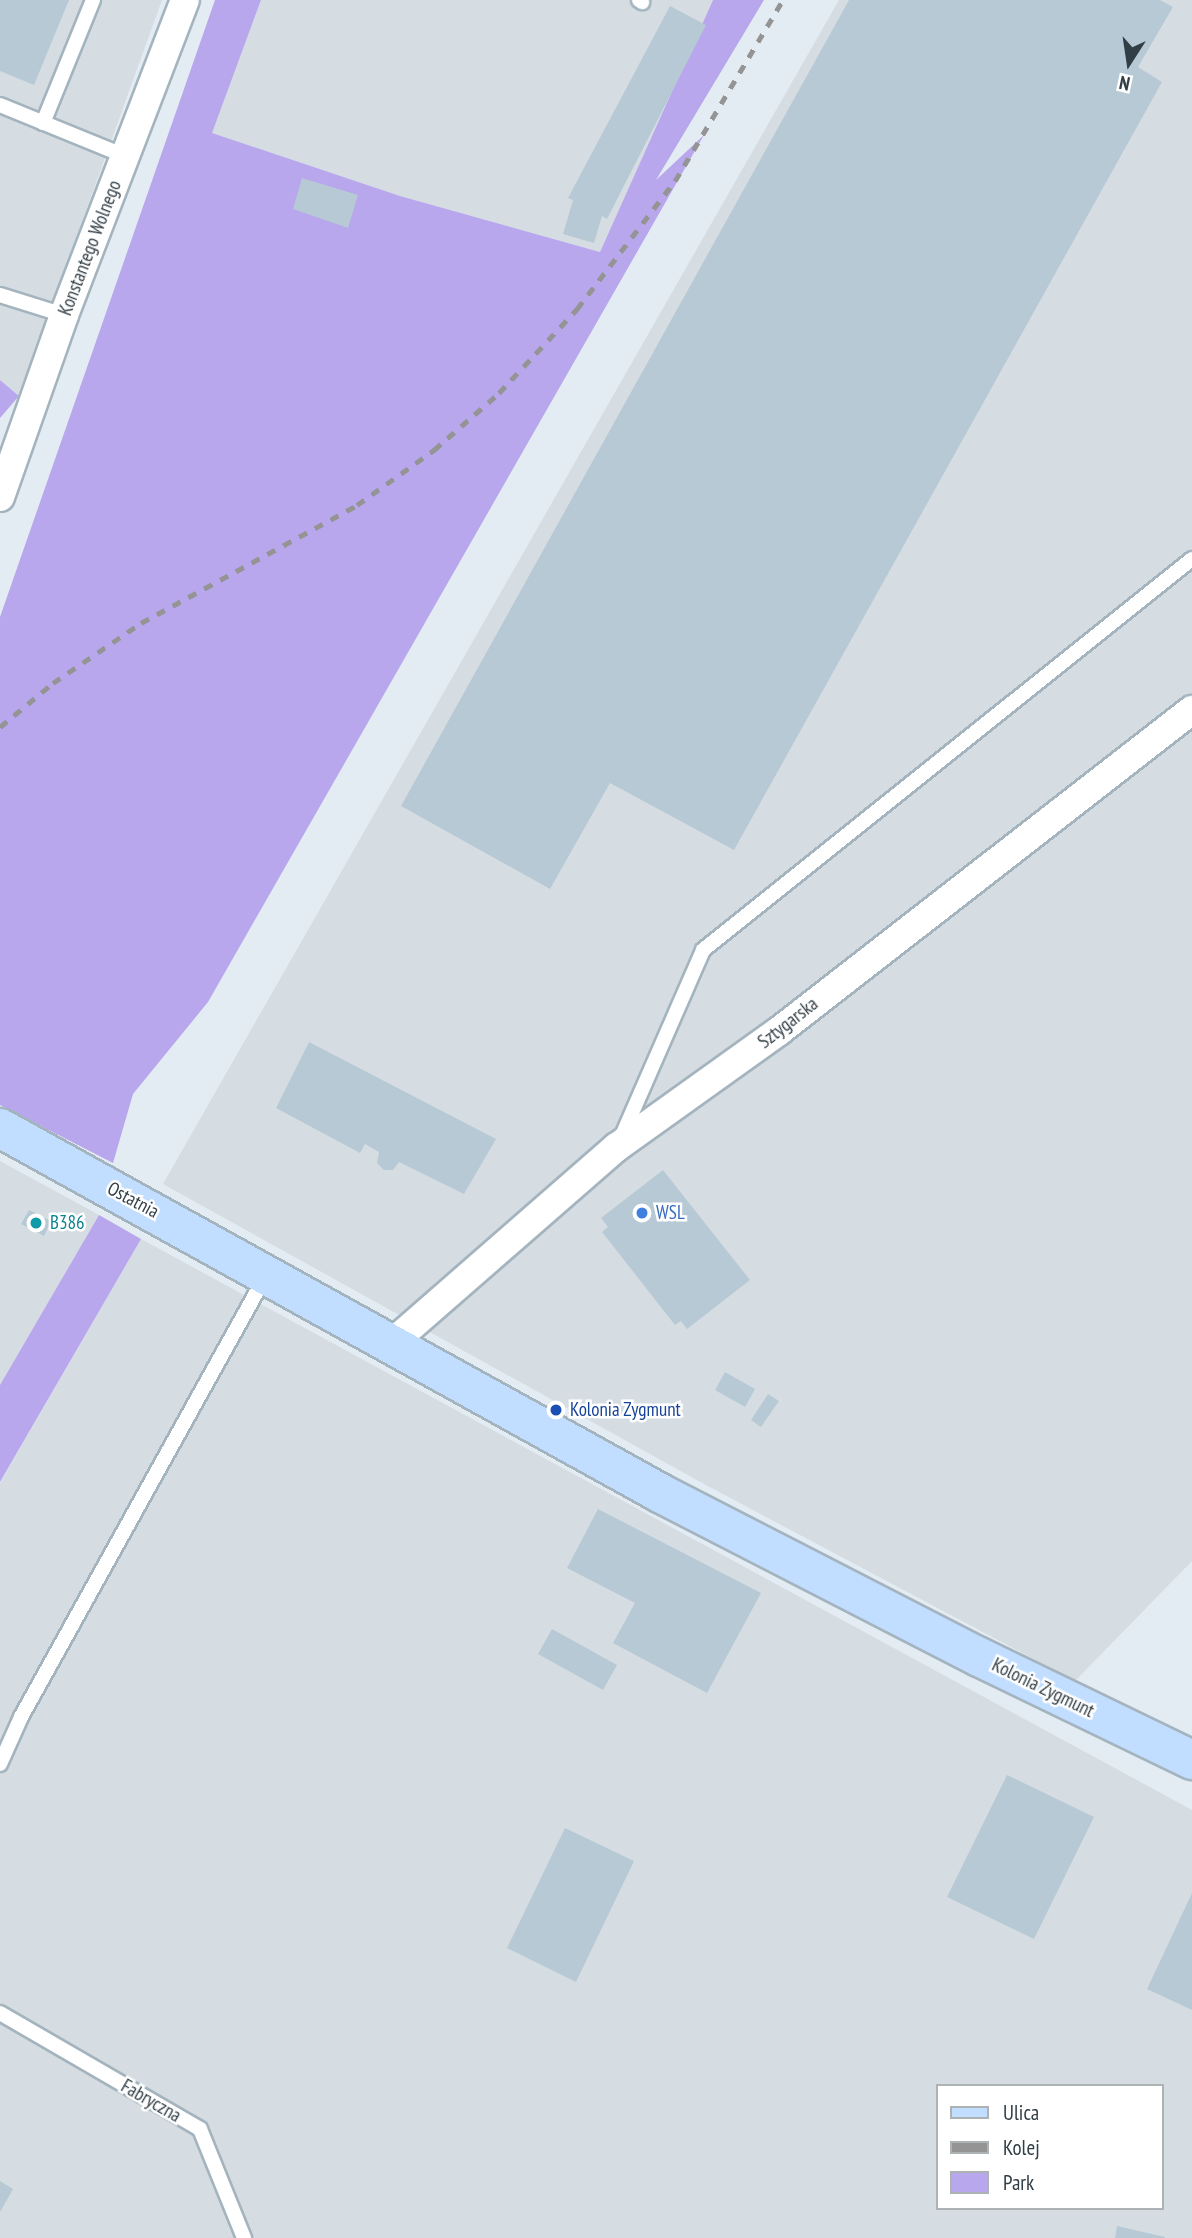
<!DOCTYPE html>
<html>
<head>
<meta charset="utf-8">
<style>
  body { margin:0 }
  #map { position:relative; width:1192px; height:2238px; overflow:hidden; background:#e3ebf3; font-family:"PT Sans Narrow",sans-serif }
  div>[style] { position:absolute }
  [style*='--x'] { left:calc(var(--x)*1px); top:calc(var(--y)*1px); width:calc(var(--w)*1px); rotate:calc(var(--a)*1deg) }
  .industrial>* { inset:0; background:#d5dde2 }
  .green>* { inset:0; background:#b8a7ec }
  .building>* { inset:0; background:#b7c9d5 }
  .roads { filter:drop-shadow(2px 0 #a4b4bf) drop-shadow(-2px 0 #a4b4bf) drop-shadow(0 2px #a4b4bf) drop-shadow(0 -2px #a4b4bf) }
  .lane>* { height:14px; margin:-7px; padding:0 7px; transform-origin:7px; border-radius:7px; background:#fff }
  .street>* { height:28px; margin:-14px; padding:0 14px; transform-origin:14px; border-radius:14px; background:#fff }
  .secondary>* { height:38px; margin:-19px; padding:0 19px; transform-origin:19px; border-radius:19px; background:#c1ddff }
  .rail>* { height:5px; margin-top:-2.5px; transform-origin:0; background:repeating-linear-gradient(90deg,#949494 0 9px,transparent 0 18px) }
  .dots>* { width:19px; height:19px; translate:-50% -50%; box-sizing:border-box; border:4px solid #fff; border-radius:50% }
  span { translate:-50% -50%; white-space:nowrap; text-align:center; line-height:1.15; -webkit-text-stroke:5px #fff; paint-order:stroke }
  .street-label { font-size:19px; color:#323e45 }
  .shop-label { font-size:19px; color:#366cbe }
  .left { translate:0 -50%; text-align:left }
  .culture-label { font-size:19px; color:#0d838f }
  .transit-label { font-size:19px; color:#164399 }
  .legend { position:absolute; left:936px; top:2084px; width:228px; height:126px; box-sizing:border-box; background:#fff; border:2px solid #adb2b5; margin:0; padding:9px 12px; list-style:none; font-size:21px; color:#323e45 }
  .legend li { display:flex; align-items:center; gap:14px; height:35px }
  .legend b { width:35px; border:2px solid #adb2b5 }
  .north { position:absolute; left:1094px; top:28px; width:70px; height:70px; -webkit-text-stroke:5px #fff; paint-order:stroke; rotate:192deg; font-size:19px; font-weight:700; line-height:28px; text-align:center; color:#323e45 }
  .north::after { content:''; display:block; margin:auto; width:24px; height:32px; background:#323e45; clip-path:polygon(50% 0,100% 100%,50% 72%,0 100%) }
</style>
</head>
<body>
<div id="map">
  <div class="industrial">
    <div style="clip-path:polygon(0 0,162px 0,19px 396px,0 380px)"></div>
    <div style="clip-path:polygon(261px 0,713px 0,600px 252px,400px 196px,211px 133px)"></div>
    <div style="clip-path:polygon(839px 0,1192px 0,1192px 1561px,1075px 1681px,704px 1484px,163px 1184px)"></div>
    <div style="clip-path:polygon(0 1161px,99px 1215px,0 1385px)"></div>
    <div style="clip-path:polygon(evenodd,141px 1239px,1192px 1810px,1192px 2238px,0 2238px,0 1483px,141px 1239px,938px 2086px,1162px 2086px,1162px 2208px,938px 2208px,938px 2086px)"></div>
  </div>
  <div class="green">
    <div style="clip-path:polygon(215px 0,261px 0,212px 133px,400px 196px,600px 252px,713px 0,764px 0,656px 180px,704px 135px,208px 1002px,133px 1094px,113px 1163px,0 1105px,0 617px)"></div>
    <div style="clip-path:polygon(0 380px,19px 396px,0 418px)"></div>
    <div style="clip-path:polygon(99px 1215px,141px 1239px,0 1482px,0 1385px)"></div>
  </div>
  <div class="building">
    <div style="clip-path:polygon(0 0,69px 0,34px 85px,0 71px)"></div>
    <div style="clip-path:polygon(849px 0,1160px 0,1173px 7px,1138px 67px,1162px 82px,734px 850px,610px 783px,550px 889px,401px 806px)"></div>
    <div style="clip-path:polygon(670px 6px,706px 25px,607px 219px,602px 216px,594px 243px,563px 234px,573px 200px,568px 198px)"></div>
    <div style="clip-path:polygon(302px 178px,358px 195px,348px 228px,293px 209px)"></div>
    <div style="clip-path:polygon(309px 1042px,496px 1139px,464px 1194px,399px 1162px,393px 1170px,384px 1170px,377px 1163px,379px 1152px,365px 1144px,360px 1153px,276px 1108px)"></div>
    <div style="clip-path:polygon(663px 1170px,750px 1280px,687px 1329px,681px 1321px,675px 1325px,602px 1232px,608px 1227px,601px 1218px)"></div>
    <div style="clip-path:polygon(29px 1210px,51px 1221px,44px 1236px,21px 1224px)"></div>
    <div style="clip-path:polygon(725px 1372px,755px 1389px,745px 1407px,715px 1390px)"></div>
    <div style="clip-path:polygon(768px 1394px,779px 1401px,761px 1427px,751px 1420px)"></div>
    <div style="clip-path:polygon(598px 1509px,761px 1593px,707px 1693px,613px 1643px,635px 1603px,567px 1568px)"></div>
    <div style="clip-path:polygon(552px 1629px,617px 1665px,603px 1690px,538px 1654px)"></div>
    <div style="clip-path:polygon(1007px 1775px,1094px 1817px,1034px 1939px,947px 1897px)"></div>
    <div style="clip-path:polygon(565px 1828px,634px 1861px,576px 1982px,507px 1948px)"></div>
    <div style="clip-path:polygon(1192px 1893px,1192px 2010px,1147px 1989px)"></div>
    <div style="clip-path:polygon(0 2181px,13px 2189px,0 2212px)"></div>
    <div style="clip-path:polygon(1117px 2226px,1165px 2237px,1165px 2238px,1115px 2238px)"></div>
  </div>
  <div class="roads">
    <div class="lane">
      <div style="--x:639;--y:0;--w:4;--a:34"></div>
      <div style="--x:0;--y:105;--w:135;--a:22.2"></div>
      <div style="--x:43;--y:123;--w:133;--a:-67.9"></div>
      <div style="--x:0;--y:295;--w:67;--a:17.4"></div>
      <div style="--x:621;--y:1138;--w:205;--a:-66.4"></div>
      <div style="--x:703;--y:950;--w:626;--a:-38.65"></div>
      <div style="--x:0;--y:1764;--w:51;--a:-65.9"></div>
      <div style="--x:21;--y:1717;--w:503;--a:-60.99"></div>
      <div style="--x:0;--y:2013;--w:231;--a:30.1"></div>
      <div style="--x:200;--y:2129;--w:118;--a:68"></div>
    </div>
    <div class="street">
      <div style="--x:0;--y:497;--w:193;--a:-70.6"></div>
      <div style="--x:64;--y:315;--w:337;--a:-69"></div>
      <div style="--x:392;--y:1343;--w:298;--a:-41.1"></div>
      <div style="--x:617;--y:1147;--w:199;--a:-35.6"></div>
      <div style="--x:779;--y:1031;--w:523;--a:-37.86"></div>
    </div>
    <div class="secondary">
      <div style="--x:0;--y:1128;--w:754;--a:28.94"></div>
      <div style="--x:660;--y:1493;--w:359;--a:27.2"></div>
      <div style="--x:979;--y:1657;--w:237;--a:25.8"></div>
    </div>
  </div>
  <div class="rail">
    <div style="--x:0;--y:727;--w:69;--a:-39.7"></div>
    <div style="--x:53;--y:683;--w:107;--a:-34.3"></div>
    <div style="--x:141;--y:623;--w:246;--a:-28.6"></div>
    <div style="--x:357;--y:505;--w:95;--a:-35.5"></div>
    <div style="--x:434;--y:450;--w:86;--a:-41.2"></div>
    <div style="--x:499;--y:393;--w:115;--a:-47.1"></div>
    <div style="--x:577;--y:309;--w:161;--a:-52.6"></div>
    <div style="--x:675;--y:181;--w:211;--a:-59.2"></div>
  </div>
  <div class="dots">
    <div style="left:642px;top:1213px;background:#3f7fe0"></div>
    <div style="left:36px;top:1223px;background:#0f9aa8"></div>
    <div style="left:556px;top:1410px;background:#1a4fb4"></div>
  </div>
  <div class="street-label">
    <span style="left:90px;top:248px;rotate:-69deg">Konstantego Wolnego</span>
    <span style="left:788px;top:1023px;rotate:-38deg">Sztygarska</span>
    <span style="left:133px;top:1200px;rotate:28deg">Ostatnia</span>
    <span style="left:1043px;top:1688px;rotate:26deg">Kolonia Zygmunt</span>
    <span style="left:151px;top:2101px;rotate:30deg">Fabryczna</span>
  </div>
  <div class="shop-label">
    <span class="left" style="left:656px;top:1213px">WSL</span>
  </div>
  <div class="culture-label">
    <span class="left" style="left:50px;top:1223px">B386</span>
  </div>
  <div class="transit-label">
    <span class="left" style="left:570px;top:1410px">Kolonia Zygmunt</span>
  </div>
  <ul class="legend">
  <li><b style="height:9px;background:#c1ddff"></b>Ulica</li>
  <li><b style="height:9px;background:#949494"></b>Kolej</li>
  <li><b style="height:19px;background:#b8a7ec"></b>Park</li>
  </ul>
  <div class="north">N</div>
</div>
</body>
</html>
